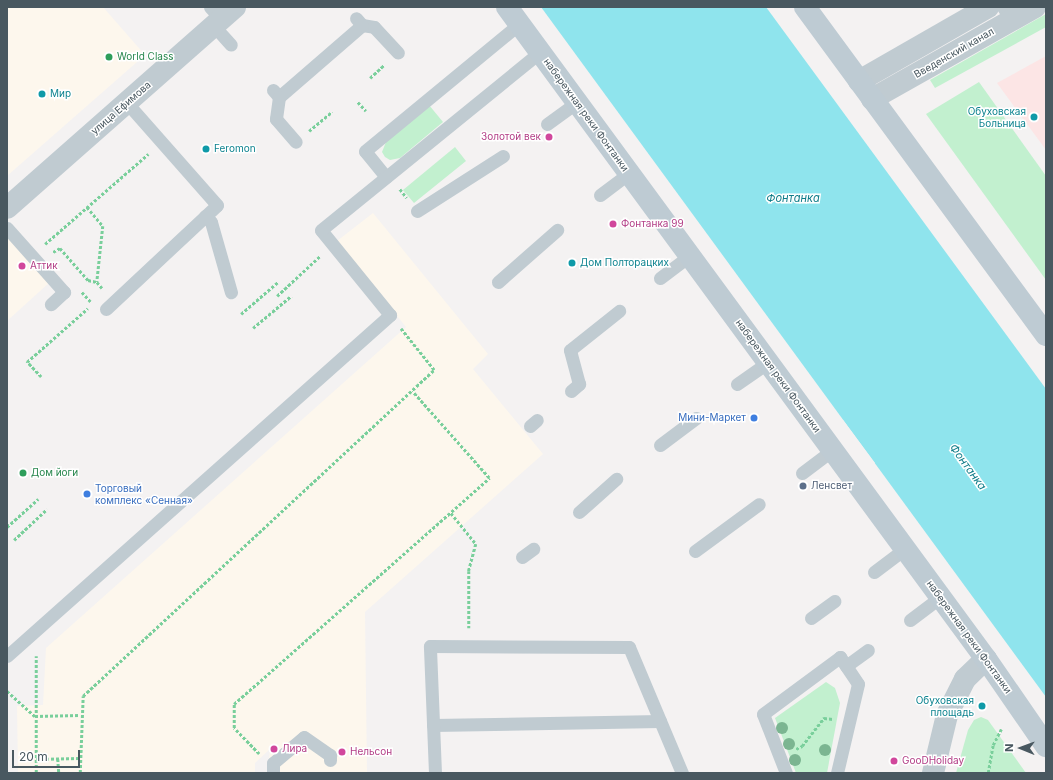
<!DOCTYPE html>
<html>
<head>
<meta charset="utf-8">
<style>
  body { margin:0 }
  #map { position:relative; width:1053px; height:780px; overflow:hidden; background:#f4f2f2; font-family:Inter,sans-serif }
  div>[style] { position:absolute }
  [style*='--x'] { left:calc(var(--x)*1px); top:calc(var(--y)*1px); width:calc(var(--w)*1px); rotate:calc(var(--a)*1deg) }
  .commercial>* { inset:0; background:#fdf7ed }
  .medical>* { inset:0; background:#fce5e5 }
  .green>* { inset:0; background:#c2f0cf }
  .water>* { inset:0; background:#8fe4ed }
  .pier>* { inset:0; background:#f4f2f2 }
  .path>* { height:2.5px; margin-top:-1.25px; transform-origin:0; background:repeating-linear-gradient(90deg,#79cf9b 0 3px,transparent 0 5px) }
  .service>* { height:13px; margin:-6.5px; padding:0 6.5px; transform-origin:6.5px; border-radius:6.5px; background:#c0cbd1 }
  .minor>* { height:22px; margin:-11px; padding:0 11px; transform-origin:11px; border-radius:11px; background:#c0cbd1 }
  .tertiary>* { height:22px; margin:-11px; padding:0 11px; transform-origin:11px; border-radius:11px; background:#c0cbd1 }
  .secondary>* { height:22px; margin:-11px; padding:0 11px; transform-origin:11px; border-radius:11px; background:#becbd3 }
  .trees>* { width:12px; height:12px; margin:-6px; border-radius:50%; background:#7bb591 }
  .dots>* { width:11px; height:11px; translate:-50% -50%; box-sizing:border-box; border:2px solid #fff; border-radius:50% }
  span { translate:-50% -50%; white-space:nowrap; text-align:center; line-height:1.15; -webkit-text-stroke:3px #fff; paint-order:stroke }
  .street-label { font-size:10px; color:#495860 }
  .leisure-label { font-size:10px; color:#27864d }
  .left { translate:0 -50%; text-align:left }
  .culture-label { font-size:10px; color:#0d838f }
  .right { translate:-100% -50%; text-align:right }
  .hotel-label { font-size:10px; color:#b23c85 }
  .shop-label { font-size:10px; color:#366cbe }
  .service-label { font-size:10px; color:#4e5e75 }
  .water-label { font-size:11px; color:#0e7c88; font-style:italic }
  .frame { position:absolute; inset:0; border:8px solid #495860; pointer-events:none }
  .north { position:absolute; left:1001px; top:728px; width:40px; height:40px; -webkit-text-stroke:3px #fff; paint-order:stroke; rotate:271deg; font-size:11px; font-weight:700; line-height:16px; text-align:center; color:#495860 }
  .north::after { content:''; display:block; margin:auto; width:14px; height:18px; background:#495860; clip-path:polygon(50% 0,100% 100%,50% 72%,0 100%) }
  .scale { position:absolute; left:12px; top:750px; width:68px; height:18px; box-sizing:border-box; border:2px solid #495860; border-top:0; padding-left:5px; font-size:12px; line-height:14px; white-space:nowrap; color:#495860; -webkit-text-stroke:3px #fff; paint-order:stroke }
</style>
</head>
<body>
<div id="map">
  <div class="commercial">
    <div style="clip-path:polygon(7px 7px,103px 7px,145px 55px,7px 176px)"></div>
    <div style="clip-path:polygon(373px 213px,488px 354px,473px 369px,543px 454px,365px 612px,367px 773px,268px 773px,270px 749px,255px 763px,255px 773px,18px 773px,17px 706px,43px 705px,46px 648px,406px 327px,337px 241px)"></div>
    <div style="clip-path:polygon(9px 238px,50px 282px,7px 321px,7px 240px)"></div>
  </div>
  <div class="medical">
    <div style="clip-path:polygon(1046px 56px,1046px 150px,997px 83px)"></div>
  </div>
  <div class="green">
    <div style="clip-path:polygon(1046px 14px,1046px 27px,935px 88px,930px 80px)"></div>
    <div style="clip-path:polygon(979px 82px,1046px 176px,1046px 280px,926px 114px)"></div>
    <div style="clip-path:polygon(429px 105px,443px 122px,400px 158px,390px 160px,385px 157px,382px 152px,386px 142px)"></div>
    <div style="clip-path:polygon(455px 147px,466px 161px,414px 203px,403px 190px)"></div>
    <div style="clip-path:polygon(826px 682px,835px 688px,840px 703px,827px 773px,796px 773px,775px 718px)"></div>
    <div style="clip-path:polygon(981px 717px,988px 720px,1026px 773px,956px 773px,968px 730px,974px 720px)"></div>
  </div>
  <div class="water">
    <div style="clip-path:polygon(541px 7px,766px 7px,1046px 389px,1046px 697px)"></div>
  </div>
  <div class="pier">
    <div style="clip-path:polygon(843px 420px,875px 463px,873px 465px,842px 421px)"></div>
  </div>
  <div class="path">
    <div style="--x:370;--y:78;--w:19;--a:-43"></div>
    <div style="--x:358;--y:102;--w:12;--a:48"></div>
    <div style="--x:309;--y:131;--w:30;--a:-40"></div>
    <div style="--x:400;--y:189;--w:11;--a:52"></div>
    <div style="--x:87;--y:207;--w:25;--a:50"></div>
    <div style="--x:103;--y:226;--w:56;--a:96.1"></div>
    <div style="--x:97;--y:282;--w:8;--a:50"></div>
    <div style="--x:45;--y:244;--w:137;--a:-41.1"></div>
    <div style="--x:53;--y:252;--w:8;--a:-30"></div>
    <div style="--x:60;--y:248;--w:43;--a:48.8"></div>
    <div style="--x:88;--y:280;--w:9;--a:13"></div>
    <div style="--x:82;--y:292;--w:13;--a:48"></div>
    <div style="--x:277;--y:296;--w:59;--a:-42.9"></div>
    <div style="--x:241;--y:314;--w:49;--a:-40.9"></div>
    <div style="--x:253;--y:328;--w:50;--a:-40.1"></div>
    <div style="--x:41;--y:377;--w:21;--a:-133"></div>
    <div style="--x:27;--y:362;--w:81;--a:-41.5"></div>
    <div style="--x:451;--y:513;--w:40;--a:51"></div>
    <div style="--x:476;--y:544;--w:28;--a:105"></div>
    <div style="--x:469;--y:571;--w:57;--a:90"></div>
    <div style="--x:7;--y:527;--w:42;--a:-42.1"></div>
    <div style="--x:14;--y:540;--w:45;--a:-43.2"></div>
    <div style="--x:7;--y:691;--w:38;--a:42"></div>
    <div style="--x:35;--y:716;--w:45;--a:-1.3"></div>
    <div style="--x:796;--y:749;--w:7;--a:-27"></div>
    <div style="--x:802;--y:746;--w:36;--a:-52"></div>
    <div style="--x:824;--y:718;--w:9;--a:6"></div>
    <div style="--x:259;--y:754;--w:36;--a:-134"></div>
    <div style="--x:234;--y:728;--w:24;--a:-90"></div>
    <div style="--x:234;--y:704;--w:341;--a:-41.5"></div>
    <div style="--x:489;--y:478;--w:116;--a:-131.5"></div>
    <div style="--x:36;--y:759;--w:44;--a:-1.3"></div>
    <div style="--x:58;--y:759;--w:14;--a:86"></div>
    <div style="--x:36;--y:773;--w:117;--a:-90"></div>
    <div style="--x:80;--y:773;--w:77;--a:-87.8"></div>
    <div style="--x:83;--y:696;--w:479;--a:-42.9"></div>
    <div style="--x:434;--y:370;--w:53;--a:-128.8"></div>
    <div style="--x:988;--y:773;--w:28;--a:-80"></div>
    <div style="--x:993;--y:745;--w:18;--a:-63"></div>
  </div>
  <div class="service">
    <div style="--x:210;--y:7;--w:16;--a:47"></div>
    <div style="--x:1003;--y:7;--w:15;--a:58"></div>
    <div style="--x:362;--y:25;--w:12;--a:9"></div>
    <div style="--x:374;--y:27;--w:35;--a:47"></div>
    <div style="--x:214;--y:26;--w:25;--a:48"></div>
    <div style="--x:273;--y:90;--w:9;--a:49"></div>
    <div style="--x:279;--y:97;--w:110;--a:-40.9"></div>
    <div style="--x:362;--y:25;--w:9;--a:-131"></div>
    <div style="--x:279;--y:97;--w:22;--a:98"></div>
    <div style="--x:276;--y:119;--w:30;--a:49"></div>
    <div style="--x:547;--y:124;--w:37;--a:-36"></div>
    <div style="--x:386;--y:177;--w:33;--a:-129"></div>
    <div style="--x:365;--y:151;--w:200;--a:-39.5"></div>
    <div style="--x:600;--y:195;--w:36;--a:-37"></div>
    <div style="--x:417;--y:211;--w:102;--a:-32.6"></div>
    <div style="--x:205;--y:216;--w:8;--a:45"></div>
    <div style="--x:211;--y:222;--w:73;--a:74.1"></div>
    <div style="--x:7;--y:228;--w:86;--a:48.3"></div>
    <div style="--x:64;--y:292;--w:18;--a:137"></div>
    <div style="--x:660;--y:278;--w:36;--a:-37"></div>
    <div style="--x:498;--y:282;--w:79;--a:-41.4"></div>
    <div style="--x:106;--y:309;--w:152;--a:-43.1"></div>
    <div style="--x:217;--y:205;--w:136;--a:-131.4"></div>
    <div style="--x:737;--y:384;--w:38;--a:-35"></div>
    <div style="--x:571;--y:391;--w:11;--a:-41"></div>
    <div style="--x:579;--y:384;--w:35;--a:-105"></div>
    <div style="--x:570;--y:350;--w:63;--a:-38.5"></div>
    <div style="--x:530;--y:426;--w:9;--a:-41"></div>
    <div style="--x:660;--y:445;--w:45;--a:-36.9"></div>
    <div style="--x:802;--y:473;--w:39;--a:-37"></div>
    <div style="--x:579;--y:512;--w:50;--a:-41.7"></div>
    <div style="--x:695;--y:551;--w:79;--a:-36.3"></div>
    <div style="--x:522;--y:557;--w:14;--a:-36"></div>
    <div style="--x:874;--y:572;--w:39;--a:-37"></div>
    <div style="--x:811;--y:618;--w:29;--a:-36"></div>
    <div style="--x:910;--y:620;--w:39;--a:-37"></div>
    <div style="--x:7;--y:656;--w:513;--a:-41.68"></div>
    <div style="--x:390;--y:315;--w:109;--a:-129.1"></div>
    <div style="--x:321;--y:230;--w:282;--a:-39.1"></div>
    <div style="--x:846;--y:666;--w:27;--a:-36"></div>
    <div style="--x:433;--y:725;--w:227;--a:-1"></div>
    <div style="--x:273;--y:773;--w:10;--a:-90"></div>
    <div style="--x:273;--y:763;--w:40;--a:-40"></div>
    <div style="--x:304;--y:737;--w:32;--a:35"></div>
    <div style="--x:330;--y:755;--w:5;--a:90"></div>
    <div style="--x:435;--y:773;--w:127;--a:-92.3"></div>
    <div style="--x:430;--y:646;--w:199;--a:0.3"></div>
    <div style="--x:629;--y:647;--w:137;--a:67.2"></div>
    <div style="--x:786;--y:773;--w:63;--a:-111.3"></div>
    <div style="--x:763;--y:714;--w:96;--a:-36.5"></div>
    <div style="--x:840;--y:657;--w:32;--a:56"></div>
    <div style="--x:858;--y:684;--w:91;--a:103.3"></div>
  </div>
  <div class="minor">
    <div style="--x:933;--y:773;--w:60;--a:-76.4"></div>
    <div style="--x:947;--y:715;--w:40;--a:-63.4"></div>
    <div style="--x:965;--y:679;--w:29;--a:-44"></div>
  </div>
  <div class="tertiary">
    <div style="--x:859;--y:81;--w:149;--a:-29.8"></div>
    <div style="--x:872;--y:99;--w:187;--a:-29.4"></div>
    <div style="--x:7;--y:208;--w:304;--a:-41.4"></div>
  </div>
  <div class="secondary">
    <div style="--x:507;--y:7;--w:809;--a:53.7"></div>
    <div style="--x:986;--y:659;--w:106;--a:55.4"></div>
    <div style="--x:805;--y:7;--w:407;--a:53.7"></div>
  </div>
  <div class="trees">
    <div style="left:782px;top:728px"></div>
    <div style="left:789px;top:744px"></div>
    <div style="left:825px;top:750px"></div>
    <div style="left:795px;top:760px"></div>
  </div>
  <div class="dots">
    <div style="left:109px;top:57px;background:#2e9e5b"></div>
    <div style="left:42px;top:94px;background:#0f9aa8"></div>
    <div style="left:1034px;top:117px;background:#0f9aa8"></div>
    <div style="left:549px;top:137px;background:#d1479c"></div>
    <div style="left:206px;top:149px;background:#0f9aa8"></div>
    <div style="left:613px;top:224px;background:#d1479c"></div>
    <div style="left:572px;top:263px;background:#0f9aa8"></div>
    <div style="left:22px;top:266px;background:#d1479c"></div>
    <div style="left:754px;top:418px;background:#3f7fe0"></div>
    <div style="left:23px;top:473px;background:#2e9e5b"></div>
    <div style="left:803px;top:486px;background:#5c6f8a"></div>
    <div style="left:87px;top:494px;background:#3f7fe0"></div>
    <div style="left:982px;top:706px;background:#0f9aa8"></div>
    <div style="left:274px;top:749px;background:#d1479c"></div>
    <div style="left:342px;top:752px;background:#d1479c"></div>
    <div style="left:894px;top:761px;background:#d1479c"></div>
  </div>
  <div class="street-label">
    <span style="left:954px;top:53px;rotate:-30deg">Введенский канал</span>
    <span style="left:121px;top:108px;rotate:-41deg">улица Ефимова</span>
    <span style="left:586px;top:115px;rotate:54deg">набережная реки Фонтанки</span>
    <span style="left:778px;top:376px;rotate:54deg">набережная реки Фонтанки</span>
    <span style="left:969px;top:637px;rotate:54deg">набережная реки Фонтанки</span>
  </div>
  <div class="leisure-label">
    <span class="left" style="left:117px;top:57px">World Class</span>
    <span class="left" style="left:31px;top:473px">Дом йоги</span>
  </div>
  <div class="culture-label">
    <span class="left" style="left:50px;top:94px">Мир</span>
    <span class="right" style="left:1026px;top:117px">Обуховская<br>Больница</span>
    <span class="left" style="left:214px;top:149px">Feromon</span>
    <span class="left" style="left:580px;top:263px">Дом Полторацких</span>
    <span class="right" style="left:974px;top:706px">Обуховская<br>площадь</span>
  </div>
  <div class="hotel-label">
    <span class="right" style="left:541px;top:137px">Золотой век</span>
    <span class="left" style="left:621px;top:224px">Фонтанка 99</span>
    <span class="left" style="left:30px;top:266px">Аттик</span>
    <span class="left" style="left:282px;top:749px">Лира</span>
    <span class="left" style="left:350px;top:752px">Нельсон</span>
    <span class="left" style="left:902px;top:761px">GooDHoliday</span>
  </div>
  <div class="shop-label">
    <span class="right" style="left:746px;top:418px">Мини-Маркет</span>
    <span class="left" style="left:95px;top:494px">Торговый<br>комплекс «Сенная»</span>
  </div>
  <div class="service-label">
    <span class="left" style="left:811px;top:486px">Ленсвет</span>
  </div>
  <div class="water-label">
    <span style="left:793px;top:198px">Фонтанка</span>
    <span style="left:968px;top:467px;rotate:54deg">Фонтанка</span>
  </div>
  <div class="frame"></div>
  <div class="north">N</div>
  <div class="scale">20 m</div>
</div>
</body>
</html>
